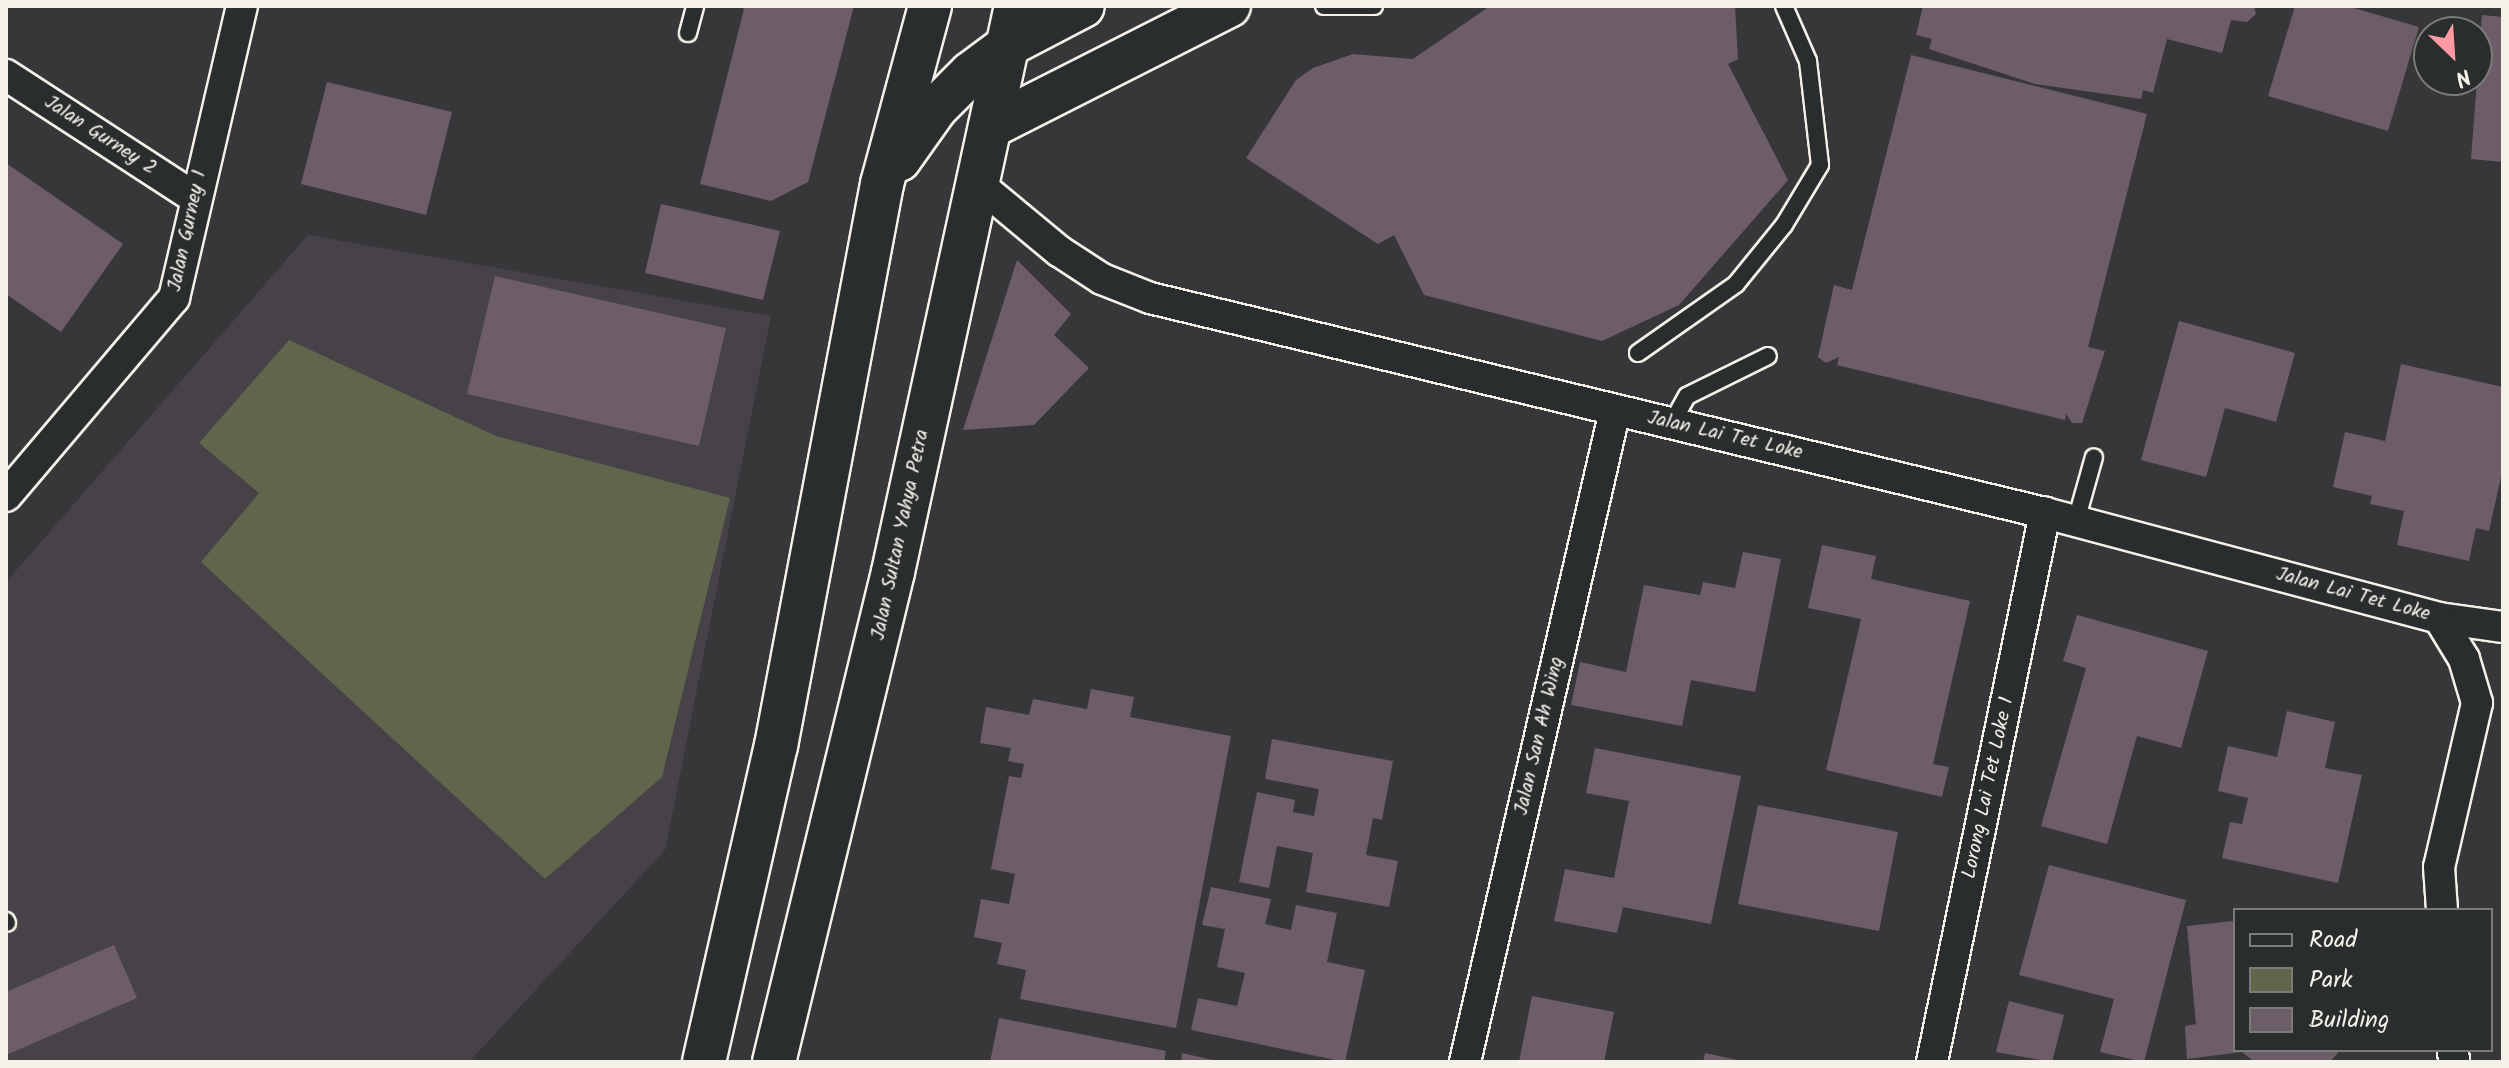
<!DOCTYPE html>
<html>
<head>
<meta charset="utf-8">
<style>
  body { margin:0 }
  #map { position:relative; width:2509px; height:1068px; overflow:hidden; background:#37373a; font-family:Kalam,sans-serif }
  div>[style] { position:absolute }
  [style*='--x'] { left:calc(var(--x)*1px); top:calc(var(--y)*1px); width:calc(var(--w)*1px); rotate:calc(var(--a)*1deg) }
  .built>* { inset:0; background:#474248 }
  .green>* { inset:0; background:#60664c }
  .building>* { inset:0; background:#6d5d68 }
  .roads { filter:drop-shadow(2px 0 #f4f1e8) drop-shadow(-2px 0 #f4f1e8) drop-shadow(0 2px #f4f1e8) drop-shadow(0 -2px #f4f1e8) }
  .service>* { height:16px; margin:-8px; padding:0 8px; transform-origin:8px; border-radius:8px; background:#2a2d2e }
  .minor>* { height:30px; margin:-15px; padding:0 15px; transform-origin:15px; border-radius:15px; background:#2a2d2e }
  .secondary>* { height:42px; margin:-21px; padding:0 21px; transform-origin:21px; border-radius:21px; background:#2a2d2e }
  span { translate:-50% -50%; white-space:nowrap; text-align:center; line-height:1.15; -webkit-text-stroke:6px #2a2d2e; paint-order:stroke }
  .street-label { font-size:20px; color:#f4f1e8 }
  .frame { position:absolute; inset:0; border:8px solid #f4f1e8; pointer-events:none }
  .legend { position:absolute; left:2233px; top:908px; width:260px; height:144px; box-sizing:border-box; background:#2a2d2e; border:2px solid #7b7b78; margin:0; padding:10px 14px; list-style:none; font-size:24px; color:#f4f1e8 }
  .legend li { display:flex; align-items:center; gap:16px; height:40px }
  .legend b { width:40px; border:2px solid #7b7b78 }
  .north { position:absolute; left:2413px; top:16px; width:80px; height:80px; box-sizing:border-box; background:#2a2d2e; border:2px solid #7b7b78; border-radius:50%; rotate:155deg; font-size:22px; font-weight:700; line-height:32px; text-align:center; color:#f4f1e8 }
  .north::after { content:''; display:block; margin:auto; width:28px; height:36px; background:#ff9aa2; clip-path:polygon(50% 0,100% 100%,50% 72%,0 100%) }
</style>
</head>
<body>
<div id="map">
  <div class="built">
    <div style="clip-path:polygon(308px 235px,771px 316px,665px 850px,469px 1062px,6px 1062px,6px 582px)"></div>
  </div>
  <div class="green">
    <div style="clip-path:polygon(289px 340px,496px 436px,730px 498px,662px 777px,545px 879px,201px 562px,259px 493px,199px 443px)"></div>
  </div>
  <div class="building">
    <div style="clip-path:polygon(738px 6px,854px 6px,808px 182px,771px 201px,700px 184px,744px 9px)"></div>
    <div style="clip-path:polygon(1490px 6px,1735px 6px,1738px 59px,1728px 64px,1788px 180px,1679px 305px,1602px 341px,1424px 295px,1394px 235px,1378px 244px,1246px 158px,1296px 80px,1313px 68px,1353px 54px,1413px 59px)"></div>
    <div style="clip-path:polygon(1923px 6px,2254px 6px,2256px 14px,2247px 22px,2231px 20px,2222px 53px,2167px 39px,2153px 93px,2143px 90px,2141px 99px,2035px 84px,1929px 49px,1932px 39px,1916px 35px)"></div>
    <div style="clip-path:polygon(2295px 6px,2347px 6px,2419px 27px,2388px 131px,2268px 96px)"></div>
    <div style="clip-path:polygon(2482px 15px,2503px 17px,2503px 162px,2471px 159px)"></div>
    <div style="clip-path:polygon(1911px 55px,2147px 114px,2088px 347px,2105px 351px,2082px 423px,2072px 423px,2066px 414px,2065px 420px,1837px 365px,1839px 357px,1826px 363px,1818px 357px,1834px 285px,1852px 290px)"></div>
    <div style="clip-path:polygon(327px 82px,452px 112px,426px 215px,301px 184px)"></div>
    <div style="clip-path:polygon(6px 163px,123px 244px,61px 332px,6px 294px)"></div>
    <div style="clip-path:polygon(661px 204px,780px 231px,763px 300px,645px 273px)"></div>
    <div style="clip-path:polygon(1017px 260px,1071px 314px,1054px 335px,1089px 368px,1034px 425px,963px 430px)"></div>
    <div style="clip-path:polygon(495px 276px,726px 328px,699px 446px,467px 394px)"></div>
    <div style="clip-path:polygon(2179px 321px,2295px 353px,2276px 422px,2225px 408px,2206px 477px,2141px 460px)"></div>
    <div style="clip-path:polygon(2401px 364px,2503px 387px,2503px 468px,2489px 531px,2476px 528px,2469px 561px,2397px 545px,2404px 511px,2370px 504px,2372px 496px,2333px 487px,2345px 432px,2385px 441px)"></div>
    <div style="clip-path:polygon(1822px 545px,1876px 556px,1871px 579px,1970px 601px,1933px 764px,1949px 767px,1942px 797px,1826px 770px,1861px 619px,1808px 608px)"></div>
    <div style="clip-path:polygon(1743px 552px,1781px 559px,1755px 692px,1691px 680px,1682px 726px,1571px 705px,1580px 662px,1626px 672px,1644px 585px,1700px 595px,1703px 582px,1735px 588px)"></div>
    <div style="clip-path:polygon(2077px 615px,2208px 651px,2181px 748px,2137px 736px,2107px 844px,2041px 826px,2086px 668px,2063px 661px)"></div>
    <div style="clip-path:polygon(1091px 689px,1134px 697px,1130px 717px,1231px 736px,1176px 1028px,1020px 999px,1026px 970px,997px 964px,1002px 943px,974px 937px,981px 899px,1009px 904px,1015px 874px,991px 869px,1009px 776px,1021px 778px,1024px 764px,1008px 761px,1011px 748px,980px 743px,986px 707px,1029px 715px,1033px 699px,1087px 709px)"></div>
    <div style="clip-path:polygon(2287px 711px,2335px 722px,2325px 768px,2362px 775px,2338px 883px,2222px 858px,2230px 822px,2242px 824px,2248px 798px,2218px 791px,2228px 746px,2277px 757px)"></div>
    <div style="clip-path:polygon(1272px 739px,1393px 761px,1382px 820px,1373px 818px,1366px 855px,1398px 861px,1389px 907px,1306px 892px,1313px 853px,1277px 846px,1269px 888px,1239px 882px,1257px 792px,1295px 800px,1293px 812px,1314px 816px,1319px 789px,1265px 779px)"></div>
    <div style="clip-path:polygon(1595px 748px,1741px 776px,1711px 924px,1623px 907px,1617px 933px,1554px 921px,1565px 869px,1614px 878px,1629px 801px,1586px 793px)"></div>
    <div style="clip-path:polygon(1758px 805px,1898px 832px,1879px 931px,1738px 904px)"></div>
    <div style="clip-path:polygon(2049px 865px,2186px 900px,2144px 1062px,2100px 1052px,2114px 999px,2019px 975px)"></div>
    <div style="clip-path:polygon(1211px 887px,1271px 899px,1265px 924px,1291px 930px,1296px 905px,1337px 913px,1327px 962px,1365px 970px,1345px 1062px,1191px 1030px,1198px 998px,1237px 1006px,1245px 973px,1217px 967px,1225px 929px,1202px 925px)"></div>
    <div style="clip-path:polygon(2233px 921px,2235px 1050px,2340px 1050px,2330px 1062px,2255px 1062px,2242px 1052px,2187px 1059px,2185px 1026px,2196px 1024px,2187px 926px)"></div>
    <div style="clip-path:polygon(114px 945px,137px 998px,6px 1055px,6px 992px)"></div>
    <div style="clip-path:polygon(1532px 996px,1614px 1012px,1604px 1062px,1519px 1062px)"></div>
    <div style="clip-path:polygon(2009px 1001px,2064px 1015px,2052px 1062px,1996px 1052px)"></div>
    <div style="clip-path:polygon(999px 1018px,1166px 1051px,1164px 1062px,990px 1062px)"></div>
    <div style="clip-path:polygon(1182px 1053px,1217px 1061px,1216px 1062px,1181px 1062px)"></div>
    <div style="clip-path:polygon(1705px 1053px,1742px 1061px,1742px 1062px,1703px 1062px)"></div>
  </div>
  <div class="roads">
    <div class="service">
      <div style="--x:1324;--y:6;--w:50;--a:0"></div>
      <div style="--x:688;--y:33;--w:28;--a:-75"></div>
      <div style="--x:1638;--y:353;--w:120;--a:-35.1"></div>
      <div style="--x:1736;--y:284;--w:76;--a:-50.9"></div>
      <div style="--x:1784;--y:225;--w:70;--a:-59"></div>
      <div style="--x:1820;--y:165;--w:105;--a:-96.6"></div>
      <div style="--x:1808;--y:61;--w:60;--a:-113.6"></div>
      <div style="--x:1672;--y:423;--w:31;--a:-61"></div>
      <div style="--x:1687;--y:396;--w:90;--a:-26.3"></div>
      <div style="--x:2076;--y:521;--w:66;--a:-74.3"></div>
      <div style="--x:6;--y:921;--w:2;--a:63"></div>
    </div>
    <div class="minor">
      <div style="--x:6;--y:75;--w:224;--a:33"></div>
      <div style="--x:977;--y:183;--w:107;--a:39.7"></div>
      <div style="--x:1059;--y:251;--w:51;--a:33.1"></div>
      <div style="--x:1102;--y:279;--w:52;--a:21.6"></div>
      <div style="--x:1150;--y:298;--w:920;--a:13.51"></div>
      <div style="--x:2045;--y:513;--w:408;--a:14.9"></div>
      <div style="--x:2439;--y:618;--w:65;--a:8"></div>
      <div style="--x:6;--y:496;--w:260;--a:-49.7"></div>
      <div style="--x:174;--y:298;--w:300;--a:-76.9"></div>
      <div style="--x:2439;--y:618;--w:48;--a:58.6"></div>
      <div style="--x:2464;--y:659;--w:46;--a:73.5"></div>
      <div style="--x:2477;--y:703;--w:168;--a:103"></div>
      <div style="--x:2439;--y:867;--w:43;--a:86"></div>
      <div style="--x:2453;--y:1050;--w:12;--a:85"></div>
      <div style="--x:1465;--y:1062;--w:669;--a:-77.04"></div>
      <div style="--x:1932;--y:1062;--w:561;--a:-78.37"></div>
    </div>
    <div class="secondary">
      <div style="--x:990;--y:127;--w:268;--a:-26.9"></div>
      <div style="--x:899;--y:160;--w:64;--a:-54.6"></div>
      <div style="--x:936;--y:108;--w:49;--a:-45"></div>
      <div style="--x:971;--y:73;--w:49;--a:-36.6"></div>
      <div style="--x:1010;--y:44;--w:82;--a:-27.5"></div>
      <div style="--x:704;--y:1062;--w:324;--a:-77.2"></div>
      <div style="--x:776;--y:746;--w:572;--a:-79.32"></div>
      <div style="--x:882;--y:184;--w:184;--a:-74.9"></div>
      <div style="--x:774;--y:1062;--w:504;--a:-76.35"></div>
      <div style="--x:893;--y:572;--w:579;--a:-77.74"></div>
    </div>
  </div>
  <div class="street-label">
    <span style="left:100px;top:136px;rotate:33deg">Jalan Gurney 2</span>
    <span style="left:188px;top:231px;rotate:-78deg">Jalan Gurney 1</span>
    <span style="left:1725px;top:436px;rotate:13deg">Jalan Lai Tet Loke</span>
    <span style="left:901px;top:535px;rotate:-78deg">Jalan Sultan Yahya Petra</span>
    <span style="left:2353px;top:595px;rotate:15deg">Jalan Lai Tet Loke</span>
    <span style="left:1540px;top:736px;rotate:-77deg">Jalan San Ah Wing</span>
    <span style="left:1989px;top:788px;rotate:-78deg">Lorong Lai Tet Loke 1</span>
  </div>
  <div class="frame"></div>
  <ul class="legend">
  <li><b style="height:10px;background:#2a2d2e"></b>Road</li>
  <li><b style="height:22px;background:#60664c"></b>Park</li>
  <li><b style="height:22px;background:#6d5d68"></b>Building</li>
  </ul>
  <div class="north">N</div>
</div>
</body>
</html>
